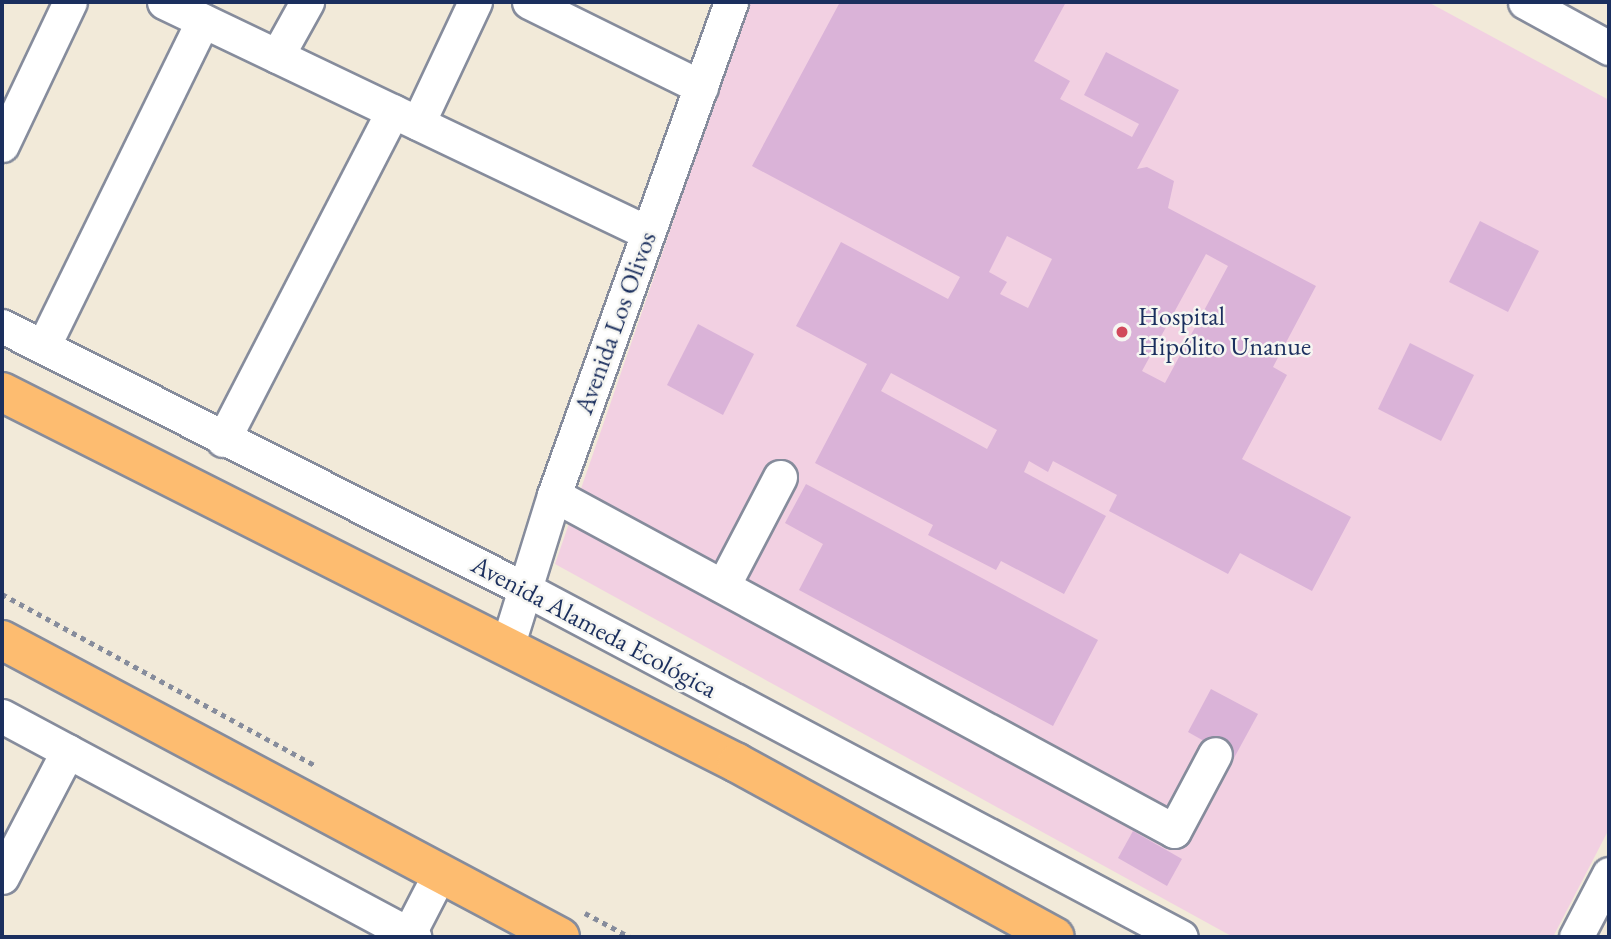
<!DOCTYPE html>
<html>
<head>
<meta charset="utf-8">
<style>
  body { margin:0 }
  #map { position:relative; width:1611px; height:939px; overflow:hidden; background:#f2ead9; font-family:"EB Garamond",serif }
  div>[style] { position:absolute }
  [style*='--x'] { left:calc(var(--x)*1px); top:calc(var(--y)*1px); width:calc(var(--w)*1px); rotate:calc(var(--a)*1deg) }
  .built>* { inset:0; background:#f2d0e2 }
  .building>* { inset:0; background:#dab3d8 }
  .path>* { height:4.5px; margin-top:-2.25px; transform-origin:0; background:repeating-linear-gradient(90deg,#868c9c 0 5px,transparent 0 10px) }
  .roads { filter:drop-shadow(2px 0 #868c9c) drop-shadow(-2px 0 #868c9c) drop-shadow(0 2px #868c9c) drop-shadow(0 -2px #868c9c) }
  .minor>* { height:33px; margin:-16.5px; padding:0 16.5px; transform-origin:16.5px; border-radius:16.5px; background:#fff }
  .major>* { height:38px; margin:-19px; padding:0 19px; transform-origin:19px; border-radius:19px; background:#fdbc70 }
  .dots>* { width:19px; height:19px; translate:-50% -50%; box-sizing:border-box; border:4px solid #f6f6f2; border-radius:50% }
  span { translate:-50% -50%; white-space:nowrap; text-align:center; line-height:1.15; -webkit-text-stroke:5px #f6f6f2; paint-order:stroke }
  .poi-label { font-size:26px; color:#1b2f5e }
  .left { translate:0 -50%; text-align:left }
  .street-label { font-size:26px; color:#1b2f5e }
  .frame { position:absolute; inset:0; border:4px solid #1b2f5e; pointer-events:none }
</style>
</head>
<body>
<div id="map">
  <div class="built">
    <div style="clip-path:polygon(749px 2px,1428px 2px,1609px 100px,1609px 829px,1553px 937px,1233px 937px,555px 564px)"></div>
  </div>
  <div class="building">
    <div style="clip-path:polygon(evenodd,840px 2px,1066px 2px,1034px 61px,1070px 81px,1060px 99px,1132px 137px,1139px 124px,1084px 95px,1106px 52px,1179px 90px,1137px 169px,1147px 167px,1174px 181px,1168px 208px,1316px 286px,1273px 367px,1287px 375px,1242px 459px,1351px 517px,1312px 591px,1240px 553px,1228px 574px,1109px 511px,1117px 495px,1053px 461px,1048px 472px,1029px 461px,1024px 472px,1106px 516px,1064px 594px,1001px 561px,996px 570px,928px 535px,933px 525px,815px 463px,867px 364px,796px 326px,841px 242px,948px 299px,960px 277px,752px 166px,840px 2px,1007px 236px,1052px 259px,1028px 308px,1000px 294px,1007px 282px,989px 272px,1007px 236px,840px 2px,1206px 254px,1228px 266px,1165px 383px,1142px 371px,1206px 254px,840px 2px,891px 373px,997px 430px,987px 449px,881px 391px,891px 373px)"></div>
    <div style="clip-path:polygon(1480px 221px,1539px 251px,1508px 312px,1449px 282px)"></div>
    <div style="clip-path:polygon(698px 324px,754px 354px,723px 415px,667px 385px)"></div>
    <div style="clip-path:polygon(1410px 343px,1474px 375px,1441px 441px,1378px 409px)"></div>
    <div style="clip-path:polygon(806px 484px,1098px 640px,1053px 726px,799px 590px,823px 544px,785px 523px)"></div>
    <div style="clip-path:polygon(1211px 689px,1258px 714px,1234px 758px,1188px 732px)"></div>
    <div style="clip-path:polygon(1133px 831px,1182px 859px,1167px 886px,1118px 858px)"></div>
  </div>
  <div class="path">
    <div style="--x:2;--y:594;--w:358;--a:28.7"></div>
    <div style="--x:585;--y:913;--w:51;--a:28.1"></div>
  </div>
  <div class="roads">
    <div class="minor">
      <div style="--x:164;--y:2;--w:536;--a:25.51"></div>
      <div style="--x:529;--y:2;--w:192;--a:26.3"></div>
      <div style="--x:1525;--y:2;--w:96;--a:28.7"></div>
      <div style="--x:277;--y:56;--w:62;--a:-60.9"></div>
      <div style="--x:418;--y:123;--w:134;--a:-64.8"></div>
      <div style="--x:2;--y:145;--w:158;--a:-64.6"></div>
      <div style="--x:2;--y:326;--w:588;--a:26.7"></div>
      <div style="--x:527;--y:590;--w:740;--a:27.95"></div>
      <div style="--x:44;--y:345;--w:361;--a:-63.9"></div>
      <div style="--x:223;--y:440;--w:370;--a:-62.7"></div>
      <div style="--x:554;--y:495;--w:705;--a:28.45"></div>
      <div style="--x:1174;--y:831;--w:87;--a:-62"></div>
      <div style="--x:723;--y:586;--w:123;--a:-62.4"></div>
      <div style="--x:507;--y:647;--w:159;--a:-72.8"></div>
      <div style="--x:554;--y:495;--w:524;--a:-70.25"></div>
      <div style="--x:2;--y:716;--w:468;--a:28.2"></div>
      <div style="--x:2;--y:877;--w:142;--a:-62.4"></div>
      <div style="--x:407;--y:937;--w:72;--a:-62.7"></div>
      <div style="--x:1576;--y:937;--w:71;--a:-62.4"></div>
    </div>
    <div class="major">
      <div style="--x:2;--y:392;--w:823;--a:26.78"></div>
      <div style="--x:737;--y:763;--w:362;--a:28.7"></div>
      <div style="--x:2;--y:640;--w:632;--a:28.02"></div>
    </div>
  </div>
  <div class="dots">
    <div style="left:1122px;top:332px;background:#d1495b"></div>
  </div>
  <div class="poi-label">
    <span class="left" style="left:1138px;top:332px">Hospital<br>Hipólito Unanue</span>
  </div>
  <div class="street-label">
    <span style="left:616px;top:323px;rotate:-70deg">Avenida Los Olivos</span>
    <span style="left:594px;top:627px;rotate:28deg">Avenida Alameda Ecológica</span>
  </div>
  <div class="frame"></div>
</div>
</body>
</html>
